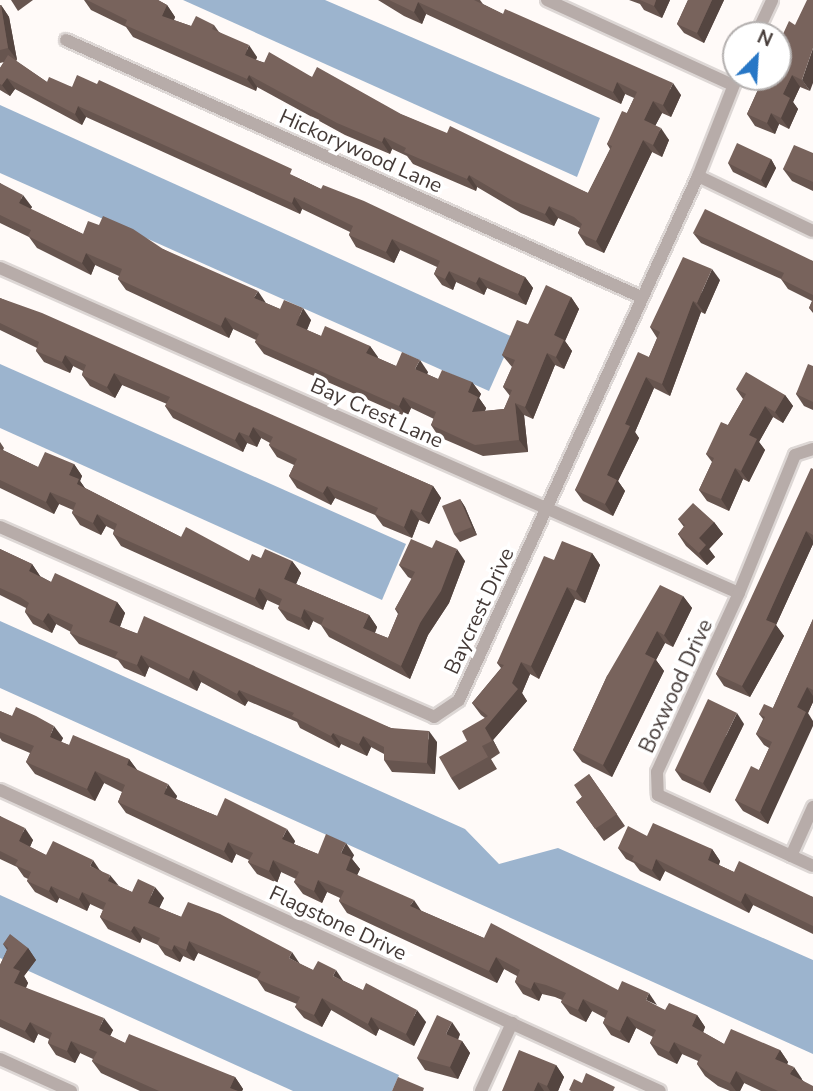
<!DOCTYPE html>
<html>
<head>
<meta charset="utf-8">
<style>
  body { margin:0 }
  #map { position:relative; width:813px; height:1091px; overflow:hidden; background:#fffaf8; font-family:"Nunito Sans",sans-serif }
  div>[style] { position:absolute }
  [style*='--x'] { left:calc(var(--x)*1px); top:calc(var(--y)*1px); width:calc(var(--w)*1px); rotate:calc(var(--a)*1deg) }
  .water>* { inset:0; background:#9cb4ce }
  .roads { filter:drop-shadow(2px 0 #ddd7d5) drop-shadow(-2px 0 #ddd7d5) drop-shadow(0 2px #ddd7d5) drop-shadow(0 -2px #ddd7d5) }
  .minor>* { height:12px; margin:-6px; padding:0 6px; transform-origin:6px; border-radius:6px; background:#b7aca9 }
  .wall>* { inset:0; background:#67554f }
  .shaded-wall>* { inset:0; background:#544540 }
  .building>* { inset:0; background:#78635c }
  span { translate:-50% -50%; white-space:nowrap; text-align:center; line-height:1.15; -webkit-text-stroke:7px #fff; paint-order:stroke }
  .street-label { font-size:21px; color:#443a37 }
  .north { position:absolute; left:722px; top:21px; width:70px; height:70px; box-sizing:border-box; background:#fff; border:2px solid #b4b0af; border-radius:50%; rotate:24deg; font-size:19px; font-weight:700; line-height:28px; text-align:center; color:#443a37 }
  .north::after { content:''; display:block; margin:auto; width:24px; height:32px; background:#2777c6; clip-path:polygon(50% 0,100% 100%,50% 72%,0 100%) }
</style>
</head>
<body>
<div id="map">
  <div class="water">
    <div style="clip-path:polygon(183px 0,325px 0,600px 118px,577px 177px)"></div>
    <div style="clip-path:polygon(0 105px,513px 337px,489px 391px,0 173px)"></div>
    <div style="clip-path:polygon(0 364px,406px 544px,382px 600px,0 428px)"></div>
    <div style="clip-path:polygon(0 621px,465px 829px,499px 864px,558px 848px,813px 960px,813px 1054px,0 688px)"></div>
    <div style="clip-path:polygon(0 895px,399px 1075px,392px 1091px,293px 1091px,0 958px)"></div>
  </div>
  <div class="roads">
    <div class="minor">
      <div style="--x:547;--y:0;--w:205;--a:24.6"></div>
      <div style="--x:756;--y:35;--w:38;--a:-65"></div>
      <div style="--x:66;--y:40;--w:630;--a:24.08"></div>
      <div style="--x:698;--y:176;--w:127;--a:25.6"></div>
      <div style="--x:0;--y:268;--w:807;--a:23.74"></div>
      <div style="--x:813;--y:449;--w:19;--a:162"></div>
      <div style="--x:795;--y:455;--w:149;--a:112.1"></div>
      <div style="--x:739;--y:593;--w:197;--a:114.6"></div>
      <div style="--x:657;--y:772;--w:23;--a:88"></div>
      <div style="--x:658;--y:795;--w:170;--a:24.6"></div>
      <div style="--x:0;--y:527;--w:474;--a:23.6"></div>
      <div style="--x:434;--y:717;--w:30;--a:-34"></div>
      <div style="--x:459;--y:700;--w:576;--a:-65.48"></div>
      <div style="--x:698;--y:176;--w:106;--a:-68.5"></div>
      <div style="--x:0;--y:790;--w:725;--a:24.52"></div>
      <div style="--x:791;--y:856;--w:54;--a:-65.8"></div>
      <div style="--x:0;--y:1059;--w:78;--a:24.3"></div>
      <div style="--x:481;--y:1091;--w:75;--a:-65.5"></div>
    </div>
  </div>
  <div class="wall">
    <div style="clip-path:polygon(11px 0,33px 0,18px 11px)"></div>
    <div style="clip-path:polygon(84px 0,158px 0,167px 5px,175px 17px,174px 20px,191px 26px,214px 25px,219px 32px,257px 57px,256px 60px,312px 77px,588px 193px,610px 149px,607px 144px,627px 113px,634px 98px,625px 94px,621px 104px,426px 14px,422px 24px,404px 16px,378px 0,480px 0,483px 4px,503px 14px,681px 95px,671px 117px,662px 113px,655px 126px,669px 140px,662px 157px,652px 152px,604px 253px,586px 245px,578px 233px,580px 228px,558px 218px,554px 226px,521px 213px,477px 187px,476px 191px,413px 164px,407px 156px,392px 149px,390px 154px,345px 135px,257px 87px,256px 91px,133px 37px,126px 27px,91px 10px)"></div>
    <div style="clip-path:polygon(629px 0,670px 0,662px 18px,644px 10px,640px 4px)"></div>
    <div style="clip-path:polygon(688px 0,724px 0,704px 43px,684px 33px,677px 24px)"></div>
    <div style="clip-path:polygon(0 5px,1px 5px,9px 17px,17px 60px,16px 61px,47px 82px,72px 87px,298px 178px,321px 189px,525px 277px,533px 288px,526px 305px,487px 288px,484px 295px,456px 282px,453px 290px,442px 285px,434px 274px,437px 267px,400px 250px,394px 263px,356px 247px,349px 235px,350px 232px,302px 209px,300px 214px,86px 117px,82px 125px,15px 89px,10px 96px,0 90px,0 68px,4px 62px,0 63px)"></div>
    <div style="clip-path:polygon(778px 45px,810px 91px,800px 87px,793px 102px,798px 109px,789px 129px,779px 124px,775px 134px,755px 126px,747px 114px)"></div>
    <div style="clip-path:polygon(813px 153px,813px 191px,792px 181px,783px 169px)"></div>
    <div style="clip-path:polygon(771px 159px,776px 168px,766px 188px,733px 172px,728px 163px)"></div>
    <div style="clip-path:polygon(0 183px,32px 207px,30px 209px,83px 234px,163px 249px,266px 303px,280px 309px,311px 320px,307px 330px,321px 336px,370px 346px,378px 358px,396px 366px,428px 372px,427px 374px,438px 379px,472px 382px,481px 394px,479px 398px,486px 408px,485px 411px,504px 409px,510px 396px,503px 387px,512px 367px,502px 355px,528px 324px,571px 297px,579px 309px,565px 341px,572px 351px,564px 369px,555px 365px,533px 419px,524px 415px,528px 452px,483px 456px,439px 437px,431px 425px,434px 419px,411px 408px,407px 417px,264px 354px,255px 342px,256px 340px,233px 329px,229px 338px,126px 290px,118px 279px,119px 276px,95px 265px,91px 275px,37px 248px,29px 237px,0 223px)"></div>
    <div style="clip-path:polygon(693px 233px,813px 261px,813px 313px,809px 308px,812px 301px,788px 289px,781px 279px,701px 243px)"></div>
    <div style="clip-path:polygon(720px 280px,705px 314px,701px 312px,670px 396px,654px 388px,635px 432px,639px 438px,618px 481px,625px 491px,613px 516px,583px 501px,575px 490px,649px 357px,657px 338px,650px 327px)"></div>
    <div style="clip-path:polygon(0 298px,433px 486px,441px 498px,429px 524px,419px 520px,412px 538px,383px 526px,375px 515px,335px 498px,331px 505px,297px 488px,289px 476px,294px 465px,277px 457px,269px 445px,270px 443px,261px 438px,257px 447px,247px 443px,243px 452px,173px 418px,165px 406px,167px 404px,122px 385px,115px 398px,90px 386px,82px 375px,83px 371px,73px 366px,70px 373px,44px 362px,36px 351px,37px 348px,0 330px)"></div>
    <div style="clip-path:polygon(813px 366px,813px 410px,804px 406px,796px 394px)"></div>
    <div style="clip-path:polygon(736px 389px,785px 395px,793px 406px,783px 423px,773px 417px,759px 442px,765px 450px,749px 482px,743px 479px,729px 511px,707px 501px,699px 490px,712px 462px,706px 454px,728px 425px,743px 399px)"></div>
    <div style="clip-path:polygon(0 442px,4px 448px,3px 450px,38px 467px,74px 464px,82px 476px,80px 481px,85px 488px,181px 537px,249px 561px,261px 558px,292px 561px,301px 573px,296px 584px,369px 615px,377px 627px,375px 633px,388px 638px,398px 614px,395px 609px,412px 579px,408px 577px,399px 565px,432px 548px,465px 561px,449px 603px,428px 635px,410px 679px,329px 637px,321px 625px,313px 621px,309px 630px,287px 620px,278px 608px,280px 606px,267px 600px,263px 610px,121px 546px,113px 534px,114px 530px,106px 526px,101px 535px,80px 525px,72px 513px,73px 510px,59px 504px,54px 514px,0 488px)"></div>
    <div style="clip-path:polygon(813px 469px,813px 544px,776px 625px,784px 636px,750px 697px,724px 686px,716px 674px)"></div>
    <div style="clip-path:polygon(460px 499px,465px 507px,477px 535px,460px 542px,454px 534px)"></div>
    <div style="clip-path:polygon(678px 519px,714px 522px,723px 534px,709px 549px,715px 557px,707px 565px,686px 546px,678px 534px,684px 527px)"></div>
    <div style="clip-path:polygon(0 549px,32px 564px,40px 576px,51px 582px,117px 602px,125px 613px,120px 627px,391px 728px,437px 742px,435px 774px,392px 772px,384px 760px,384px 754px,371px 747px,367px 756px,341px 744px,339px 748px,300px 728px,297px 722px,248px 701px,245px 706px,201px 682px,197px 691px,149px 667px,145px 677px,124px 668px,118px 660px,79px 644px,70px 633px,71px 632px,56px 624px,52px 633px,33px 624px,25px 612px,26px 608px,0 595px)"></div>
    <div style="clip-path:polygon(592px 553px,600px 565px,585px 603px,575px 599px,539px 679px,530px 674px,522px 693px,527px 701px,493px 740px,500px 753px,491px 759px,497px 769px,459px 790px,451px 778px,467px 741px,485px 718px,481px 715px,472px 703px,501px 668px,497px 663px,554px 560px)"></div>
    <div style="clip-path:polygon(683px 596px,692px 608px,673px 647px,665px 643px,656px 660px,664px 671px,612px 777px,582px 762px,573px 750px,607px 676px)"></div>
    <div style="clip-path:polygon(813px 619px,813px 702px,808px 713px,768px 824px,743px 811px,735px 800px,759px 770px,769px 748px,764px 745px,756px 734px,763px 719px,759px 714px,773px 708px)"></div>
    <div style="clip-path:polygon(0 711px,63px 738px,61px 742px,69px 745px,129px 759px,137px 770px,177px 796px,176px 799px,217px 816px,295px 841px,294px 844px,318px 854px,354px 855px,352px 859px,360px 869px,357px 875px,422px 911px,484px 938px,665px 1010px,697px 1015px,705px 1027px,703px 1032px,724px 1044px,780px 1050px,788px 1062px,787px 1064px,813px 1091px,761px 1091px,744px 1083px,740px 1091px,730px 1091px,718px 1086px,705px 1076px,697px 1064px,698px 1061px,682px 1054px,677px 1064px,658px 1055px,650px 1043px,653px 1037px,636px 1028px,629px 1043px,611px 1035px,603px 1023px,605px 1018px,592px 1011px,586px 1022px,570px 1014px,561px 1002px,562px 1000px,555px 997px,542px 994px,539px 1001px,523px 994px,515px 982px,517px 976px,504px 969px,497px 983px,347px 913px,339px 901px,340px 898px,327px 892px,322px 903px,303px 894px,294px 882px,296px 879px,281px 872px,277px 883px,257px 874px,248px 862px,249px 860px,236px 854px,232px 863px,126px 813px,118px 802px,122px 792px,104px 783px,95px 801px,35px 774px,26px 762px,30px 753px,2px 741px,0 738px)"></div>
    <div style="clip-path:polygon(744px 724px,710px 793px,682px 780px,675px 770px)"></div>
    <div style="clip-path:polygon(589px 774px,625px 826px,604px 841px,576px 802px,582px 797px)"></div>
    <div style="clip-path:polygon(0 816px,33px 840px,30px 847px,46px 855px,100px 870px,118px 886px,132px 892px,164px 898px,159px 908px,300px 964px,313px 970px,344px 981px,426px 1022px,414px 1046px,379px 1029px,376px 1036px,331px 1010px,322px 1027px,304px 1018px,295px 1007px,297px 1004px,265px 991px,257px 979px,198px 953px,194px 961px,183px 956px,180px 962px,165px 955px,158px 945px,142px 938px,140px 943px,108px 929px,100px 917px,103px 910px,90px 904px,87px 911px,59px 898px,57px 903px,35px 892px,27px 881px,28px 879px,24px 877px,17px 867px,0 859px)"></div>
    <div style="clip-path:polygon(647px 836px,712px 849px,720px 861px,719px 865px,734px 872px,813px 897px,813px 934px,753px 905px,749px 913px,665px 871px,660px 881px,640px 871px,634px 863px,626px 859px,618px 848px)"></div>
    <div style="clip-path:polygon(3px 944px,28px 948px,36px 960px,24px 976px,28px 983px,26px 988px,113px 1030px,110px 1036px,125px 1043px,235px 1077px,243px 1089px,242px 1091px,140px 1091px,101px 1073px,92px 1061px,93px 1059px,80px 1053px,75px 1063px,56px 1055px,48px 1043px,49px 1039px,38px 1034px,34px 1043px,0 1027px,0 965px,7px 950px)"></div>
    <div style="clip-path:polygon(460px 1034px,458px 1040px,462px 1041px,470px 1053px,458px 1079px,425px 1070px,417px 1058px)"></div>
    <div style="clip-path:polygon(556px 1065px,564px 1077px,558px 1091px,502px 1091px)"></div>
  </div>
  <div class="shaded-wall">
    <div style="clip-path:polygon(656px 0,670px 0,662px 18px,654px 6px)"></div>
    <div style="clip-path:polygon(712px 0,724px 0,704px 43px,697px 33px)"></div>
    <div style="clip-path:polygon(418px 2px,426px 14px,422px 24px,414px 12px)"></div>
    <div style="clip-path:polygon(1px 5px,9px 17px,17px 60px,8px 48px)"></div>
    <div style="clip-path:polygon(167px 5px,175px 17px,170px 28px,162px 16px)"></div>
    <div style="clip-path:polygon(249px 45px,257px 57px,253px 67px,245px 55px)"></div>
    <div style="clip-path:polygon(813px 48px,813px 83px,810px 91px,802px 80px)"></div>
    <div style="clip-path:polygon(249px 75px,257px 87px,256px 91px,247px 79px)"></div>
    <div style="clip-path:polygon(792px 75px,800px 87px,793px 102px,798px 109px,789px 129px,781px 118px,783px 94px)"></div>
    <div style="clip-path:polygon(7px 78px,15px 89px,10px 96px,2px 85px)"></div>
    <div style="clip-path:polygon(617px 82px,625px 94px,621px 104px,613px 92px)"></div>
    <div style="clip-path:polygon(673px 83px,681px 95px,671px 117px,663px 105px)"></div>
    <div style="clip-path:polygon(653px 101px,662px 113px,652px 132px,644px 120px)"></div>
    <div style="clip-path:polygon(78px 106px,86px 117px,82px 125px,75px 114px)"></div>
    <div style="clip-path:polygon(771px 113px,779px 124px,775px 134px,767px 123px)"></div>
    <div style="clip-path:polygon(661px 128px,669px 140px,662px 157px,653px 145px)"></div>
    <div style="clip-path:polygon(384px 137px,392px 149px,390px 154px,382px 142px)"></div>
    <div style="clip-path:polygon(643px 140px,652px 152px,604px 253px,596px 241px)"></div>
    <div style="clip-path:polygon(771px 159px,776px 168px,766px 188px,761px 180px)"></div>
    <div style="clip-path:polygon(469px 175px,477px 187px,476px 191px,467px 179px)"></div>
    <div style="clip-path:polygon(23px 195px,32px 207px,27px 215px,19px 203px)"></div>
    <div style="clip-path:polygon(294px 197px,302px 209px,300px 214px,292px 203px)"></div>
    <div style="clip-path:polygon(549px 206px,558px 218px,554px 226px,545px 214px)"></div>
    <div style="clip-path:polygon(392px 239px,400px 250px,394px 263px,386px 252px)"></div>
    <div style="clip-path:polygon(86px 253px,95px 265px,91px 275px,82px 263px)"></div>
    <div style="clip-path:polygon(712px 269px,720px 280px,705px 314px,697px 303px)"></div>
    <div style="clip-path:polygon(449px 271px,456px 282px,453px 290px,445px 279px)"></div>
    <div style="clip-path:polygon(479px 277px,487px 288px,484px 295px,476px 283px)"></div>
    <div style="clip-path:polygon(525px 277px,533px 288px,526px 305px,518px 294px)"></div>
    <div style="clip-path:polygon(258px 291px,266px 303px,254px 298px)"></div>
    <div style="clip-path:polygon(571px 297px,579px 309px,565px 341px,572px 351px,564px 369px,556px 357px,554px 335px)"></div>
    <div style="clip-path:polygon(693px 301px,701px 312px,670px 396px,662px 384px)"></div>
    <div style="clip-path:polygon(303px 308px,311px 320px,304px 337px,296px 325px)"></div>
    <div style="clip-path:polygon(225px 317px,233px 329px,229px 338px,221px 326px)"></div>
    <div style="clip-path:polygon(370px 346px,378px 357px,375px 365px,366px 353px)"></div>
    <div style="clip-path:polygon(547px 353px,555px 365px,533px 419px,525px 407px)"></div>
    <div style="clip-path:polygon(65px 355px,73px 366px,70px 373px,62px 362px)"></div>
    <div style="clip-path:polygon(420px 360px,428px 372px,424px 381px,415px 369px)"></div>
    <div style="clip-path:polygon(114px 373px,122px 385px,115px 398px,107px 387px)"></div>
    <div style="clip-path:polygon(646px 377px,654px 388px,635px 432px,639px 438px,618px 481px,625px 491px,613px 516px,605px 504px,607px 475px,625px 424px)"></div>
    <div style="clip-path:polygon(472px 382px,481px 394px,479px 398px,486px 408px,480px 424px,472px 412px,468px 392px)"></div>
    <div style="clip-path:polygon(785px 395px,793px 406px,783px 423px,775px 412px)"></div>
    <div style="clip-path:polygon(403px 397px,411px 408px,407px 417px,399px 406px)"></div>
    <div style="clip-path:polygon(515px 403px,524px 415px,528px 452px,519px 440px)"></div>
    <div style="clip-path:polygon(765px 406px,773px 417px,759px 442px,765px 450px,749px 482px,741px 471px,749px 435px)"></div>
    <div style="clip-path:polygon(253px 427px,261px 438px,257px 447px,249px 436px)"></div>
    <div style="clip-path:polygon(239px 432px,247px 443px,243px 452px,235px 440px)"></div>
    <div style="clip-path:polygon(74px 464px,82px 476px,80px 481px,87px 491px,85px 496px,69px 475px)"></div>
    <div style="clip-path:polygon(735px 468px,743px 479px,729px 511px,721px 499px)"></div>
    <div style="clip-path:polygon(327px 486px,335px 498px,331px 505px,323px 493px)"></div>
    <div style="clip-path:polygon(433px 486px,441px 498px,429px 524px,421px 513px)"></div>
    <div style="clip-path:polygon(50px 492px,59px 504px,54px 514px,46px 502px)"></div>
    <div style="clip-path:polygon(460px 499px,465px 507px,477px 535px,472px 527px)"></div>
    <div style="clip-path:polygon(411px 509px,419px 520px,412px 538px,404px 527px)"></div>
    <div style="clip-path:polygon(97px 514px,106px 526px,101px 535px,93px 523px)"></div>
    <div style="clip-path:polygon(714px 522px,723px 534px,709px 549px,715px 557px,707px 565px,699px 553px,699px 538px)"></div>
    <div style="clip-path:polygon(806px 531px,813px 541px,813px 544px,776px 625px,784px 636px,750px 697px,742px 686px,766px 620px)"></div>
    <div style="clip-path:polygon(457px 549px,465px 561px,449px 603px,428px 635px,410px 679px,401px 666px,420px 623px)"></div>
    <div style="clip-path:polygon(592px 553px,600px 565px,585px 603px,576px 591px)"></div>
    <div style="clip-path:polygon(292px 561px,301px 573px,293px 591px,284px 579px)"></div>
    <div style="clip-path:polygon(32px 564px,40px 576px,37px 583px,29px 571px)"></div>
    <div style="clip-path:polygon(567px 587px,575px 599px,539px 679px,531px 666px)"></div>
    <div style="clip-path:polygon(259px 588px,267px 600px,263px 610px,255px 598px)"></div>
    <div style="clip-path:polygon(683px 596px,692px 608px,673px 647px,664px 635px)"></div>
    <div style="clip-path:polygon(117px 602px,125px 613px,117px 634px,109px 622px)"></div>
    <div style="clip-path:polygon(304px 609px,313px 621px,309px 630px,301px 618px)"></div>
    <div style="clip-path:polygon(48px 613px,56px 624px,52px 633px,43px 621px)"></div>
    <div style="clip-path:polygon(369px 615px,377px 627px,372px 640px,363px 628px)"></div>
    <div style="clip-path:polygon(657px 631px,665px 643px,656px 660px,664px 671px,612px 777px,603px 765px,645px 654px)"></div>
    <div style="clip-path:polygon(141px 655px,149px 667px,145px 677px,137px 665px)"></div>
    <div style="clip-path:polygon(521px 662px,530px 674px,522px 693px,527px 701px,493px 740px,500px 753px,485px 728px,512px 683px)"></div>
    <div style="clip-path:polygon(193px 670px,201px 682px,197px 691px,189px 679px)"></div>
    <div style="clip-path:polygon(807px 687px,813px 696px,813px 702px,808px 713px,813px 721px,813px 726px,768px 824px,760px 812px,797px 707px)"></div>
    <div style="clip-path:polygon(239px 690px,248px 701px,245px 706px,237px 694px)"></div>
    <div style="clip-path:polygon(737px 713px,744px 724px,710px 793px,703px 783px)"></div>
    <div style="clip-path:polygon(54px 726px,63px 738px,58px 748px,50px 737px)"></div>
    <div style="clip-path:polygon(429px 731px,437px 742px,435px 774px,427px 763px)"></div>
    <div style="clip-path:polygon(333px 733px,341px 744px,339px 748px,331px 736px)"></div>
    <div style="clip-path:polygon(363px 736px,371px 747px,367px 756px,359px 744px)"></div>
    <div style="clip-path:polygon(129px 759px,138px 771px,127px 765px)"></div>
    <div style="clip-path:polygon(95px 771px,104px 783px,95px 801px,87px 789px)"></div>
    <div style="clip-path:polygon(168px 784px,177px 796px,173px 806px,164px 794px)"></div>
    <div style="clip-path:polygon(25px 828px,33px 840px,27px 853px,19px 841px)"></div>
    <div style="clip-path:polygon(287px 829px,295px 841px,290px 851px,282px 839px)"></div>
    <div style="clip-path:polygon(228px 842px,236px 854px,232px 863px,224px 851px)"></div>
    <div style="clip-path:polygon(346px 843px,354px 855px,352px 859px,360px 869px,354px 882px,346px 870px,341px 853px)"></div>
    <div style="clip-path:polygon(712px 849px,720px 861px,716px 872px,708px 860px)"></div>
    <div style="clip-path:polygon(656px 859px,665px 871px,660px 881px,652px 870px)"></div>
    <div style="clip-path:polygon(93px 860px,101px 872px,90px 866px)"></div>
    <div style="clip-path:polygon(273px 860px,281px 872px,277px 883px,269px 871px)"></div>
    <div style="clip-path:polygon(110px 875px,119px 886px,108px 881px)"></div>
    <div style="clip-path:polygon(318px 880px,327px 892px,322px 903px,314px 891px)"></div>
    <div style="clip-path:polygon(51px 886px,59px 898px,57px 903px,49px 891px)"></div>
    <div style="clip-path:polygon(155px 887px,164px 898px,156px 915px,148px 903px)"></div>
    <div style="clip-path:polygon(82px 892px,90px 904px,87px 911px,79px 899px)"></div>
    <div style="clip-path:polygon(745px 893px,753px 905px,749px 913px,741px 902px)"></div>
    <div style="clip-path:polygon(414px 900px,422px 912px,410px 906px)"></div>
    <div style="clip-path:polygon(134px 926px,142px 938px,140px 943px,131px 931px)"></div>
    <div style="clip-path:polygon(189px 941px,198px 953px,194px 961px,186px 950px)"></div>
    <div style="clip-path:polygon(174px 945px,183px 956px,180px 962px,172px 950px)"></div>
    <div style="clip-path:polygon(28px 948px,36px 960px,24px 976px,28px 983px,22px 995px,14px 983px,13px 968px)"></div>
    <div style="clip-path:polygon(292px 952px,300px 964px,289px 958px)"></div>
    <div style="clip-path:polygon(496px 957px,504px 969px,497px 983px,489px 971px)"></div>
    <div style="clip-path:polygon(336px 970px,344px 982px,333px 976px)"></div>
    <div style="clip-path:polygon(534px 982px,542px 994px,539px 1001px,531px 989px)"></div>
    <div style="clip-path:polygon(649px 993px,657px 1005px,646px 1000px)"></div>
    <div style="clip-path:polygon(322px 998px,331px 1010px,322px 1027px,314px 1015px)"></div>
    <div style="clip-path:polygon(583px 999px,592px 1011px,586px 1022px,578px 1010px)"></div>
    <div style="clip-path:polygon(417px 1010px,426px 1022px,414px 1046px,406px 1034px)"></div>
    <div style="clip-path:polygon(697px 1015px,705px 1027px,701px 1038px,692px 1026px)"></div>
    <div style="clip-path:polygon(627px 1016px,636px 1028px,629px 1043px,620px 1031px)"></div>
    <div style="clip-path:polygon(371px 1017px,379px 1029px,376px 1036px,368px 1024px)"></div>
    <div style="clip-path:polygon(104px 1018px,113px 1030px,107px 1042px,99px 1030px)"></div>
    <div style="clip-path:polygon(30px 1022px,38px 1034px,34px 1043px,25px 1031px)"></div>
    <div style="clip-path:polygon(452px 1022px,460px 1034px,455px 1046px,446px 1034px)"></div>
    <div style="clip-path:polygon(71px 1041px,80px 1053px,75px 1063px,67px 1051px)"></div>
    <div style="clip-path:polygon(462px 1041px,470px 1053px,458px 1079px,450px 1067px)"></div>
    <div style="clip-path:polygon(674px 1042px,682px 1054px,677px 1064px,669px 1052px)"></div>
    <div style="clip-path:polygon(780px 1050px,788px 1062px,784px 1071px,775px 1059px)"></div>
    <div style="clip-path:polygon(556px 1065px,564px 1077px,558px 1091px,550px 1091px,547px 1086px)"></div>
    <div style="clip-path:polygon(794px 1067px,802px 1079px,799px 1086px,790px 1074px)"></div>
    <div style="clip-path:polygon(736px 1071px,744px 1083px,740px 1091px,736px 1091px,730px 1083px)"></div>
    <div style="clip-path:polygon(235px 1077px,243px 1089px,242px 1091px,233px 1091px,230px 1088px)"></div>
    <div style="clip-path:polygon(538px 1082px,544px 1091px,534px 1091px)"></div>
  </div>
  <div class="building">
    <div style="clip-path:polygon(87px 0,158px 0,167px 5px,162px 16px,191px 26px,196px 16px,214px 25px,212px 29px,249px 45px,245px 55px,264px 63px,269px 52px,312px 77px,317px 67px,401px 114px,447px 133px,450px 126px,588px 193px,612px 146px,607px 144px,622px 111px,627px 113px,637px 92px,617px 82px,613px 92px,418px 2px,414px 12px,389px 0,474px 0,503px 14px,505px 9px,673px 83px,663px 105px,653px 101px,644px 120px,661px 128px,653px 145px,643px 140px,596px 241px,578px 233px,582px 224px,574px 217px,549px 206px,545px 214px,513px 201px,469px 175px,467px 179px,404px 152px,406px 148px,384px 137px,382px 142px,337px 123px,249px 75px,247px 79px,125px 25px,127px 20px)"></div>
    <div style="clip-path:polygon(640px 0,656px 0,654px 6px)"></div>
    <div style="clip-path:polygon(688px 0,712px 0,697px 33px,677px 24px)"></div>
    <div style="clip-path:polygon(807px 0,813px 0,813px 48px,802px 80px,792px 75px,783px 94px,790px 98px,781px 118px,771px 113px,767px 123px,747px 114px,764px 77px,778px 77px,778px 45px,789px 21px,795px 25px)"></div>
    <div style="clip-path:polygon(0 5px,1px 5px,8px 48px,0 50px)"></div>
    <div style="clip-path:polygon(8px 55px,47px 82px,49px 77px,72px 87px,77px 75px,97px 84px,99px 80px,292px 169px,290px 174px,321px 189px,323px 185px,364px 201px,525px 277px,518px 294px,479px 277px,476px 283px,449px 271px,445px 279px,434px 274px,440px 261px,392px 239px,386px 252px,349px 235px,353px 226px,294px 197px,292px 203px,78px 106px,75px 114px,7px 78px,2px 85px,0 84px,0 68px)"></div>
    <div style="clip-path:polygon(737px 143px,771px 159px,761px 180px,728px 163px)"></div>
    <div style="clip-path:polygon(794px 145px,813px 153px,813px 182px,783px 169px)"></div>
    <div style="clip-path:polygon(0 183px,23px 195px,19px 203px,83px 234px,88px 221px,99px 225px,103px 216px,133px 229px,163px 249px,258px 291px,254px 298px,280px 309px,284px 300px,303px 308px,296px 325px,321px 336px,325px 326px,370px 346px,366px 353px,396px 366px,402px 352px,420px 360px,415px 369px,438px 379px,442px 370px,472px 382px,468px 392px,478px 397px,472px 412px,504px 409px,512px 390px,503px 387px,515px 360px,502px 355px,517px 320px,528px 324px,546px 285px,571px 297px,554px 335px,564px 340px,556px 357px,547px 353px,525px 407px,515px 403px,519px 440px,475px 445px,431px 425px,436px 412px,403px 397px,399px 406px,255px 342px,259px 334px,225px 317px,221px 326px,118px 279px,122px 269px,86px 253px,82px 263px,28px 236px,31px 230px,0 215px)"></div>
    <div style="clip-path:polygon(705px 209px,813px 261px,813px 295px,781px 279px,784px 273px,693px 233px)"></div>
    <div style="clip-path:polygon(683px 257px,712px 269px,697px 303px,693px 301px,662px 384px,646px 377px,625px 424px,630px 426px,607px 475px,617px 480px,605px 504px,575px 490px,638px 352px,649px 357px,660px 332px,650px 327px)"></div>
    <div style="clip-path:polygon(0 298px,42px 313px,433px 486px,421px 513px,411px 509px,404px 527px,375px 514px,378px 508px,327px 486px,323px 493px,289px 476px,297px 459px,269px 445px,273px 437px,253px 427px,249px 436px,239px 432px,235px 440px,165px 406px,170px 397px,114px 373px,107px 387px,82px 375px,86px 365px,65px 355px,62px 362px,36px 351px,39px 342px,0 323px)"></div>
    <div style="clip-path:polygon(813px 299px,813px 310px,809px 308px)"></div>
    <div style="clip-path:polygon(808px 364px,813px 366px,813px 402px,796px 394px)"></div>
    <div style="clip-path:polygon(746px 372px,785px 395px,775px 412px,765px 406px,749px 435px,757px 439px,741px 471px,735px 468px,721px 499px,699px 490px,714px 458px,706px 454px,721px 422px,728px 425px,746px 394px,736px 389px)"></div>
    <div style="clip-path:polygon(0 449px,38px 467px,45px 452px,74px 464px,69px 475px,79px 479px,77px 484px,181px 537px,186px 527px,249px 561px,252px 554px,261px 558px,265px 549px,292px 561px,284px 579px,369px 615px,363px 628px,388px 638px,399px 612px,395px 609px,415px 572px,399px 565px,411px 539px,432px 548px,436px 540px,457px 549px,441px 591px,420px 623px,401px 666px,321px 625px,324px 618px,304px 609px,301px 618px,278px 608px,282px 599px,259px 588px,255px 598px,113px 534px,117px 524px,97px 514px,93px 523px,72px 513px,76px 503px,50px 492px,46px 502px,0 480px)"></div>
    <div style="clip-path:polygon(811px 468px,813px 469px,813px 535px,806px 531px,766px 620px,776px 624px,742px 686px,716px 674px)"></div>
    <div style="clip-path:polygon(460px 499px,472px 527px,454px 534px,442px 506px)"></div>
    <div style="clip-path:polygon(693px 503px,714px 522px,699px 538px,706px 545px,699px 553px,678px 534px,685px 525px,678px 519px)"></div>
    <div style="clip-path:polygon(562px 541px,592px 553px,576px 591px,567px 587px,531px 666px,521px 662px,512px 683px,518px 689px,485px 728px,492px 741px,482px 746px,488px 757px,451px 778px,439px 757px,467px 741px,462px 731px,488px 716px,472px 703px,504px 665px,497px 663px,544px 556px,554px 560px)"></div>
    <div style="clip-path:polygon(0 549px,32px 564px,29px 571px,51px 582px,55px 573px,117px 602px,109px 622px,137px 634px,144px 616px,391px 728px,429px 731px,427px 763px,384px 760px,384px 747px,363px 736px,359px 744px,333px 733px,331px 736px,292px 716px,294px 713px,239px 690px,237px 694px,193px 670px,189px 679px,141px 655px,137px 665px,115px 657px,118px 652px,70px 633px,73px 625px,48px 613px,43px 621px,25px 612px,29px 603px,20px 597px,0 588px)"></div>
    <div style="clip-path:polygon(660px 585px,683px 596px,664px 635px,657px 631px,645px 654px,655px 659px,603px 765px,573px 750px,607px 676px)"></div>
    <div style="clip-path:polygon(813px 619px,813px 690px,807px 687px,797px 707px,806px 712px,760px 812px,735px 800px,751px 766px,759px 770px,772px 742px,756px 734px,765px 717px,759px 714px,764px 704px,773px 708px)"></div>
    <div style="clip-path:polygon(708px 699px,737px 713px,703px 783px,675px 770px)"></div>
    <div style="clip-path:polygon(16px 707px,36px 716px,54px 726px,50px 737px,69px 745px,73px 735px,129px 759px,127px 765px,168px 784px,164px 794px,217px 816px,225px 798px,287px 829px,282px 839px,318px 854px,326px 834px,346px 843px,341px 853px,351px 857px,346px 870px,414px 900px,410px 906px,484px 938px,491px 923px,618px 990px,622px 981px,649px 993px,646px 1000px,665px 1010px,669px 1003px,697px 1015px,692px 1026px,724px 1044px,731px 1029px,780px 1050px,775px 1059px,794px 1067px,790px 1074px,813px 1086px,813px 1091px,778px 1091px,736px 1071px,730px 1083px,710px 1074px,697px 1064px,702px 1055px,674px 1042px,669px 1052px,650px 1043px,656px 1030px,627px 1016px,620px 1031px,603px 1023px,608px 1011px,583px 999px,578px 1010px,561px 1002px,566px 993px,546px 985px,534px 982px,531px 989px,515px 982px,520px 970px,496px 957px,489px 971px,339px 901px,344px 891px,318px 880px,314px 891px,294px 882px,299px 872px,273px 860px,269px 871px,248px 862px,253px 853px,228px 842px,224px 851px,118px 802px,125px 785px,95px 771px,87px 789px,26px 762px,34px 746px,0 732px,0 711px,12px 716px)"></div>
    <div style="clip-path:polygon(589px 774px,617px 814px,595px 829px,576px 802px,582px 797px,574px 785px)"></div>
    <div style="clip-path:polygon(0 816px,25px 828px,19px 841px,46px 855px,53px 841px,93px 860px,90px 866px,110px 875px,108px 881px,132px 892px,138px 879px,155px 887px,148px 903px,181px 917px,188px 902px,220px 914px,292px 952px,289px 958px,313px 970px,318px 961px,336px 970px,333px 976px,363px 990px,366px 983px,417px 1010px,406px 1034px,371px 1017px,368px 1024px,322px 998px,314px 1015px,295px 1007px,300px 997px,257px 979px,261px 972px,189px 941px,186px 950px,174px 945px,172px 950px,157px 944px,160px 938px,134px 926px,131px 931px,100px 917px,106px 903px,82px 892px,79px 899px,51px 886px,49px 891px,27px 881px,31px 872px,15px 865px,18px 860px,0 851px)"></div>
    <div style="clip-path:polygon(653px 823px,712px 849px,708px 860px,734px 872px,739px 861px,813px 897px,813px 926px,745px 893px,741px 902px,656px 859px,652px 870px,632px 860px,634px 856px,618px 848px,628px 826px,647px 836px)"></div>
    <div style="clip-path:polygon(10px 934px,28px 948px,13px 968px,20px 971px,14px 983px,104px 1018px,99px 1030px,125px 1043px,129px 1034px,235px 1077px,230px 1088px,238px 1091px,159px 1091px,92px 1061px,97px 1052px,71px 1041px,67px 1051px,48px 1043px,52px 1033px,30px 1022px,25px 1031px,0 1019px,0 965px,8px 948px,3px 944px)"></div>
    <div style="clip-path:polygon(437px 1015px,452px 1022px,446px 1034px,462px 1041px,450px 1067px,417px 1058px)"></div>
    <div style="clip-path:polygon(519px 1050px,556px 1065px,547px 1086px,538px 1082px,534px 1091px,502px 1091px)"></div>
    <div style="clip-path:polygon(586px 1073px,615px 1087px,613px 1091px,571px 1091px,569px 1090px,574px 1079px,582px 1083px)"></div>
    <div style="clip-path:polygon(398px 1077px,424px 1088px,423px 1091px,392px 1091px)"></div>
  </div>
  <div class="street-label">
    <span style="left:361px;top:151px;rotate:24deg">Hickorywood Lane</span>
    <span style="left:377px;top:413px;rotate:24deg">Bay Crest Lane</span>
    <span style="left:479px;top:611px;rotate:-65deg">Baycrest Drive</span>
    <span style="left:676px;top:686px;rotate:-65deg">Boxwood Drive</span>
    <span style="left:338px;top:923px;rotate:25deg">Flagstone Drive</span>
  </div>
  <div class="north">N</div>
</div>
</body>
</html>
